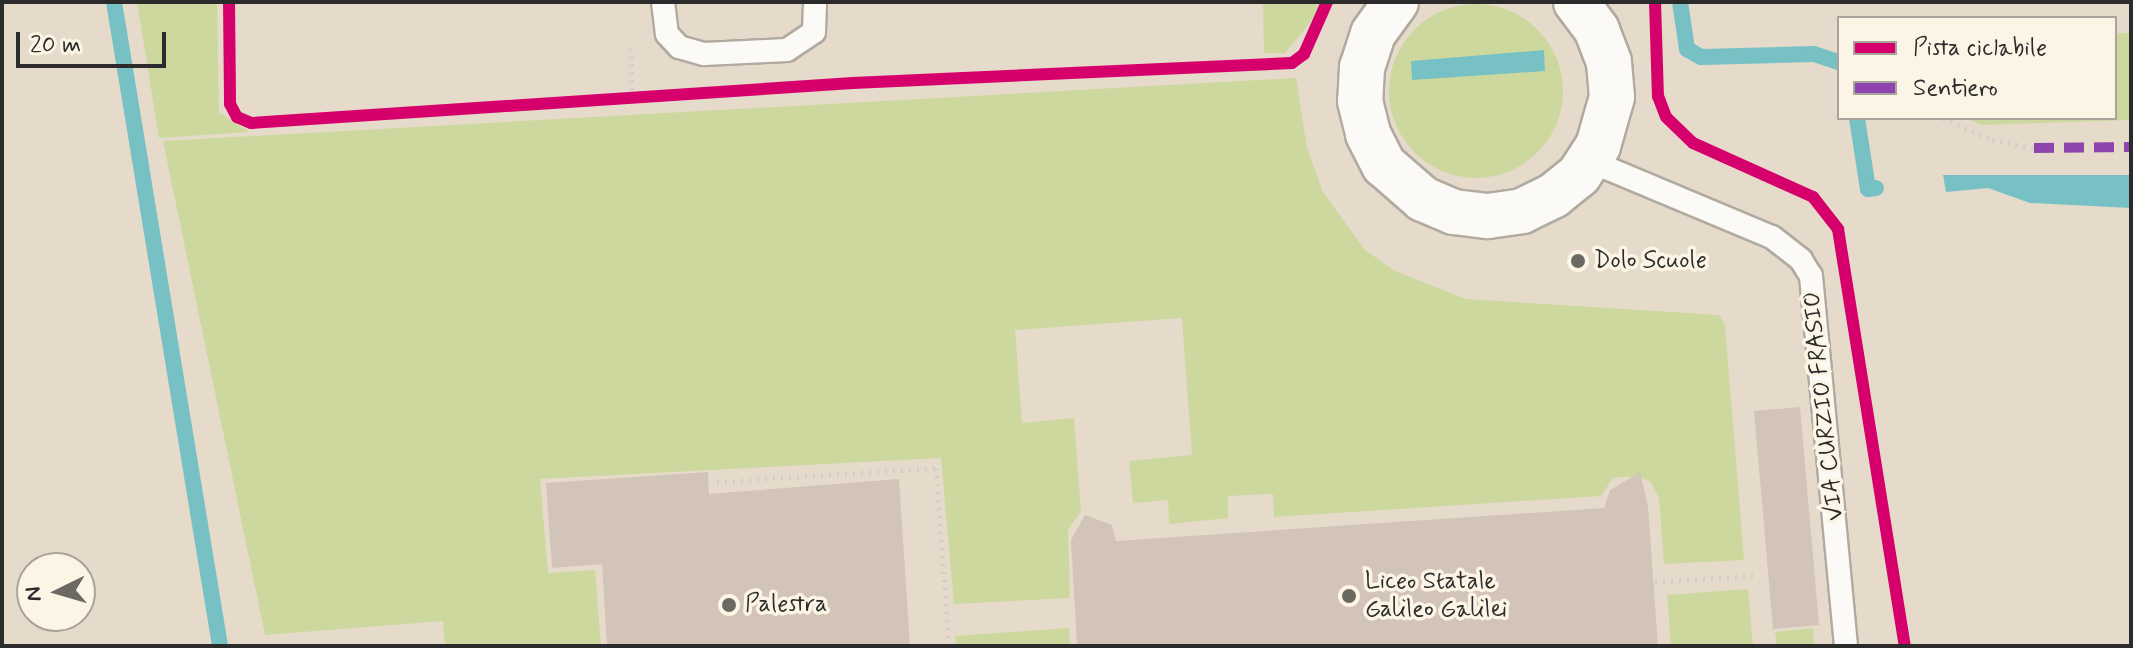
<!DOCTYPE html>
<html>
<head>
<meta charset="utf-8">
<style>
  body { margin:0 }
  #map { position:relative; width:2133px; height:648px; overflow:hidden; background:#e6dbcb; font-family:Mynerve,sans-serif }
  div>[style] { position:absolute }
  [style*='--x'] { left:calc(var(--x)*1px); top:calc(var(--y)*1px); width:calc(var(--w)*1px); rotate:calc(var(--a)*1deg) }
  .green>* { inset:0; background:#cdd89f }
  .round { border-radius:50% }
  .water>* { inset:0; background:#77c1c5 }
  .stream>* { height:16px; margin:-8px; padding:0 8px; transform-origin:8px; border-radius:8px; background:#77c1c5 }
  .building>* { inset:0; background:#d2c4b9 }
  .path>* { height:5px; margin-top:-2.5px; transform-origin:0; background:repeating-linear-gradient(90deg,#d2cfcb 0 2px,transparent 0 8px) }
  .roads { filter:drop-shadow(2px 0 #b1aaa0) drop-shadow(-2px 0 #b1aaa0) drop-shadow(0 2px #b1aaa0) drop-shadow(0 -2px #b1aaa0) }
  .lane>* { height:22px; margin:-11px; padding:0 11px; transform-origin:11px; border-radius:11px; background:#fbfaf7 }
  .street>* { height:44px; margin:-22px; padding:0 22px; transform-origin:22px; border-radius:22px; background:#fbfaf7 }
  .quiet>* { height:10px; margin-top:-5px; transform-origin:0; background:repeating-linear-gradient(90deg,#8e44ad 0 20px,transparent 0 30px) }
  .cycleway>* { height:12px; margin:-6px; padding:0 6px; transform-origin:6px; border-radius:6px; background:#d6006c }
  .dots>* { width:22px; height:22px; translate:-50% -50%; box-sizing:border-box; border:4px solid #fcf5e5; border-radius:50% }
  span { translate:-50% -50%; white-space:nowrap; text-align:center; line-height:1.15; -webkit-text-stroke:7px #fcf5e5; paint-order:stroke }
  .poi-label { font-size:24px; color:#2b2b2b }
  .left { translate:0 -50%; text-align:left }
  .street-label { font-size:24px; color:#2b2b2b }
  .frame { position:absolute; inset:0; border:4px solid #2b2b2b; pointer-events:none }
  .legend { position:absolute; left:1837px; top:16px; width:280px; height:104px; box-sizing:border-box; background:#fcf5e5; border:2px solid #a8a49b; margin:0; padding:10px 14px; list-style:none; font-size:24px; color:#2b2b2b }
  .legend li { display:flex; align-items:center; gap:16px; height:40px }
  .legend b { width:40px; border:2px solid #a8a49b }
  .north { position:absolute; left:16px; top:552px; width:80px; height:80px; box-sizing:border-box; background:#fcf5e5; border:2px solid #a8a49b; border-radius:50%; rotate:265deg; font-size:22px; font-weight:700; line-height:32px; text-align:center; color:#2b2b2b }
  .north::after { content:''; display:block; margin:auto; width:28px; height:36px; background:#6c6963; clip-path:polygon(50% 0,100% 100%,50% 72%,0 100%) }
  .scale { position:absolute; left:16px; top:32px; width:150px; height:36px; box-sizing:border-box; border:4px solid #2b2b2b; border-top:0; padding-left:10px; font-size:24px; line-height:28px; white-space:nowrap; color:#2b2b2b; -webkit-text-stroke:6px #fcf5e5; paint-order:stroke }
</style>
</head>
<body>
<div id="map">
  <div class="green">
    <div style="clip-path:polygon(137px 2px,217px 2px,219px 112px,249px 132px,159px 138px)"></div>
    <div style="clip-path:polygon(1263px 2px,1327px 2px,1285px 53px,1264px 53px)"></div>
    <div class="round" style="left:1389px;top:4px;width:174px;height:174px"></div>
    <div style="clip-path:polygon(2115px 33px,2131px 33px,2131px 120px,1982px 125px,1966px 118px,2115px 118px)"></div>
    <div style="clip-path:polygon(1296px 78px,1307px 148px,1323px 192px,1365px 250px,1395px 271px,1466px 299px,1719px 315px,1725px 325px,1744px 560px,1664px 564px,1659px 498px,1650px 481px,1635px 476px,1613px 478px,1601px 496px,1274px 517px,1273px 494px,1228px 496px,1228px 518px,1169px 524px,1168px 500px,1133px 503px,1129px 461px,1192px 455px,1182px 318px,1015px 330px,1022px 423px,1074px 418px,1081px 511px,1068px 530px,1070px 598px,954px 604px,941px 458px,540px 479px,548px 573px,595px 570px,601px 646px,445px 646px,443px 621px,265px 635px,163px 141px)"></div>
    <div style="clip-path:polygon(1748px 589px,1753px 646px,1671px 646px,1667px 595px)"></div>
    <div style="clip-path:polygon(1069px 628px,1070px 646px,956px 646px,955px 636px)"></div>
    <div style="clip-path:polygon(1813px 628px,1814px 646px,1777px 646px,1775px 632px)"></div>
  </div>
  <div class="water">
    <div style="clip-path:polygon(1544px 50px,1545px 71px,1412px 80px,1411px 61px)"></div>
    <div style="clip-path:polygon(1943px 175px,2131px 175px,2131px 208px,2030px 203px,1988px 188px,1946px 192px)"></div>
  </div>
  <div class="stream">
    <div style="--x:114;--y:2;--w:653;--a:80.65"></div>
    <div style="--x:1680;--y:2;--w:48;--a:81.5"></div>
    <div style="--x:1687;--y:49;--w:16;--a:30"></div>
    <div style="--x:1701;--y:57;--w:113;--a:-1.5"></div>
    <div style="--x:1814;--y:54;--w:26;--a:18"></div>
    <div style="--x:1857;--y:118;--w:72;--a:81.2"></div>
    <div style="--x:1868;--y:189;--w:8;--a:-7"></div>
  </div>
  <div class="building">
    <div style="clip-path:polygon(1800px 407px,1819px 625px,1773px 629px,1754px 411px)"></div>
    <div style="clip-path:polygon(708px 472px,709px 494px,899px 479px,910px 646px,607px 646px,602px 564px,552px 568px,546px 483px)"></div>
    <div style="clip-path:polygon(1640px 472px,1648px 506px,1658px 646px,1077px 646px,1071px 540px,1085px 515px,1112px 525px,1116px 541px,1604px 508px,1610px 490px)"></div>
  </div>
  <div class="path">
    <div style="--x:1887;--y:15;--w:3;--a:90"></div>
    <div style="--x:631;--y:48;--w:51;--a:88.9"></div>
    <div style="--x:1943;--y:118;--w:54;--a:24.2"></div>
    <div style="--x:1992;--y:140;--w:43;--a:10.8"></div>
    <div style="--x:717;--y:482;--w:219;--a:-3.7"></div>
    <div style="--x:936;--y:468;--w:178;--a:85.8"></div>
    <div style="--x:1655;--y:582;--w:104;--a:-3.9"></div>
  </div>
  <div class="roads">
    <div class="lane">
      <div style="--x:663;--y:2;--w:32;--a:83"></div>
      <div style="--x:667;--y:34;--w:18;--a:47"></div>
      <div style="--x:679;--y:47;--w:26;--a:16"></div>
      <div style="--x:704;--y:54;--w:83;--a:-2.8"></div>
      <div style="--x:787;--y:50;--w:32;--a:-34"></div>
      <div style="--x:814;--y:32;--w:30;--a:-88"></div>
      <div style="--x:1590;--y:161;--w:197;--a:22.7"></div>
      <div style="--x:1772;--y:237;--w:37;--a:38"></div>
      <div style="--x:1801;--y:260;--w:19;--a:58"></div>
      <div style="--x:1811;--y:276;--w:372;--a:84.6"></div>
    </div>
    <div class="street">
      <div style="--x:1396;--y:2;--w:39;--a:126"></div>
      <div style="--x:1373;--y:34;--w:35;--a:108"></div>
      <div style="--x:1362;--y:67;--w:34;--a:93"></div>
      <div style="--x:1360;--y:101;--w:34;--a:76"></div>
      <div style="--x:1368;--y:134;--w:35;--a:63"></div>
      <div style="--x:1384;--y:165;--w:52;--a:41.1"></div>
      <div style="--x:1423;--y:199;--w:34;--a:23"></div>
      <div style="--x:1454;--y:212;--w:34;--a:7"></div>
      <div style="--x:1488;--y:216;--w:34;--a:-8"></div>
      <div style="--x:1522;--y:211;--w:34;--a:-26"></div>
      <div style="--x:1553;--y:196;--w:33;--a:-39"></div>
      <div style="--x:1579;--y:175;--w:35;--a:-57"></div>
      <div style="--x:1598;--y:146;--w:51;--a:-74.1"></div>
      <div style="--x:1612;--y:97;--w:35;--a:-95"></div>
      <div style="--x:1609;--y:62;--w:34;--a:-111"></div>
      <div style="--x:1597;--y:30;--w:35;--a:-127"></div>
    </div>
  </div>
  <div class="quiet">
    <div style="--x:2034;--y:148;--w:97;--a:-0.6"></div>
  </div>
  <div class="cycleway">
    <div style="--x:229;--y:2;--w:102;--a:89.4"></div>
    <div style="--x:230;--y:104;--w:15;--a:62"></div>
    <div style="--x:237;--y:117;--w:15;--a:23"></div>
    <div style="--x:251;--y:123;--w:603;--a:-3.8"></div>
    <div style="--x:853;--y:83;--w:439;--a:-2.6"></div>
    <div style="--x:1292;--y:63;--w:15;--a:-37"></div>
    <div style="--x:1304;--y:54;--w:57;--a:-66.1"></div>
    <div style="--x:1655;--y:2;--w:94;--a:88.2"></div>
    <div style="--x:1658;--y:96;--w:22;--a:69"></div>
    <div style="--x:1666;--y:117;--w:37;--a:44"></div>
    <div style="--x:1693;--y:143;--w:132;--a:24.2"></div>
    <div style="--x:1813;--y:197;--w:41;--a:52"></div>
    <div style="--x:1838;--y:229;--w:422;--a:80.9"></div>
  </div>
  <div class="dots">
    <div style="left:1578px;top:261px;background:#6c6963"></div>
    <div style="left:1349px;top:596px;background:#6c6963"></div>
    <div style="left:729px;top:605px;background:#6c6963"></div>
  </div>
  <div class="poi-label">
    <span class="left" style="left:1594px;top:261px">Dolo Scuole</span>
    <span class="left" style="left:1365px;top:596px">Liceo Statale<br>Galileo Galilei</span>
    <span class="left" style="left:745px;top:605px">Palestra</span>
  </div>
  <div class="street-label">
    <span style="left:1824px;top:406px;rotate:-96deg">VIA CURZIO FRASIO</span>
  </div>
  <div class="frame"></div>
  <ul class="legend">
  <li><b style="height:10px;background:#d6006c"></b>Pista ciclabile</li>
  <li><b style="height:10px;background:#8e44ad"></b>Sentiero</li>
  </ul>
  <div class="north">N</div>
  <div class="scale">20 m</div>
</div>
</body>
</html>
